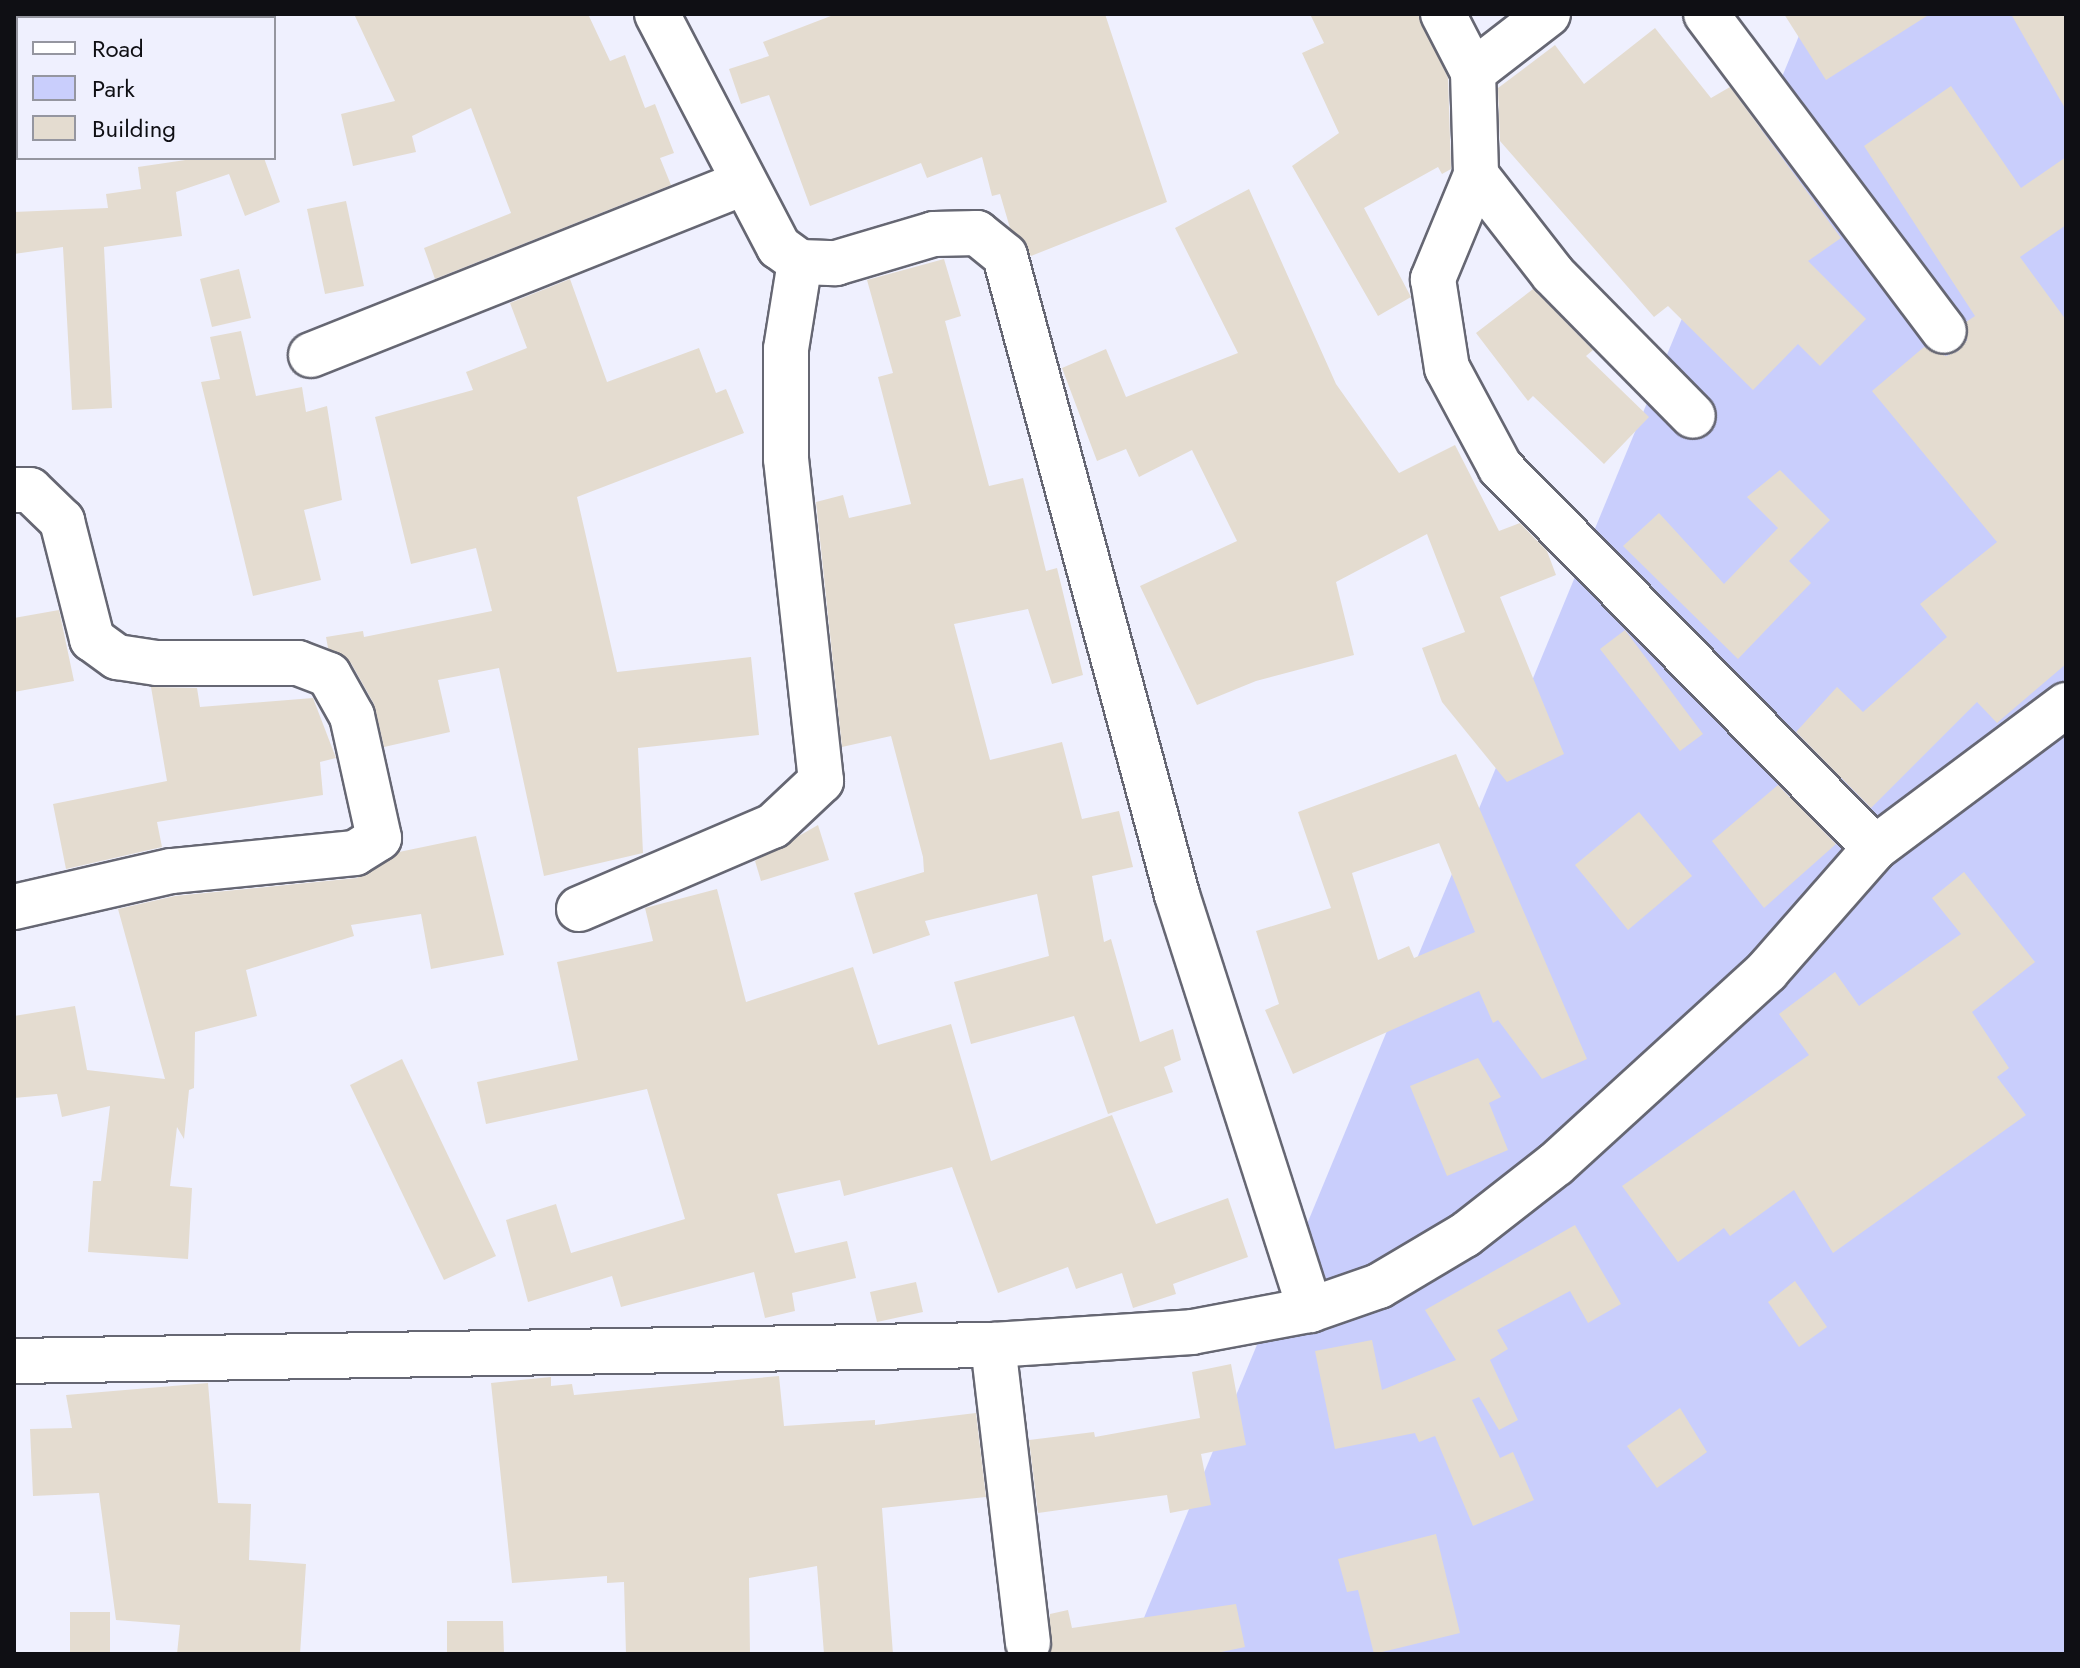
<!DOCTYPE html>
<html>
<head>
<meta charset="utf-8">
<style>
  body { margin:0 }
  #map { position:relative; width:2080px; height:1668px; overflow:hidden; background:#eff0fe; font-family:Jost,sans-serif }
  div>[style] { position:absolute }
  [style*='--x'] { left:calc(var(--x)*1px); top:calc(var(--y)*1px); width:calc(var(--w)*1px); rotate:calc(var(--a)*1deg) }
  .green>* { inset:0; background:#c9cefc }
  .building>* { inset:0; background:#e4dcd0 }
  .roads { filter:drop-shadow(2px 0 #666773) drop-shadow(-2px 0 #666773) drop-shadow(0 2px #666773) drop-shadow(0 -2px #666773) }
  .street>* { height:44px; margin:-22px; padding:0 22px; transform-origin:22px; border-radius:22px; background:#fff }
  span { translate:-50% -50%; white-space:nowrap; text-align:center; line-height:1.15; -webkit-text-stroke:7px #eff0fe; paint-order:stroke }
  .frame { position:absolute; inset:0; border:16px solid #0f0f14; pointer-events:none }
  .legend { position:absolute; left:16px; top:16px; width:260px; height:144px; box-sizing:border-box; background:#eff0fe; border:2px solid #9596a0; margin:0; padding:10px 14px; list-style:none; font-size:24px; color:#0f0f14 }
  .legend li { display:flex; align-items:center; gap:16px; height:40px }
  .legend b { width:40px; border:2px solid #9596a0 }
</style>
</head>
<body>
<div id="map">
  <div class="green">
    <div style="clip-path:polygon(1808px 14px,2066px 14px,2066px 1654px,1129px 1654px)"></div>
  </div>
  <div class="building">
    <div style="clip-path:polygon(354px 14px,588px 14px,610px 61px,625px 55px,645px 108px,655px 104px,674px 153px,660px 158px,671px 185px,435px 279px,424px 248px,511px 213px,471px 108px,412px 136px,416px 152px,353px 166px,341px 114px,395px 101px)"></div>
    <div style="clip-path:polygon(836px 14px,1105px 14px,1167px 202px,1031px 256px,1010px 228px,1000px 194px,992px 196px,982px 157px,927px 178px,921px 163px,810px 206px,769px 95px,741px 104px,729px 69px,769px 56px,763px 42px)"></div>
    <div style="clip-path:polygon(1310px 14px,1418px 14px,1448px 78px,1451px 169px,1442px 174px,1438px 167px,1364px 208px,1411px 297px,1378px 316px,1292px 166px,1339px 133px,1302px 53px,1324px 43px)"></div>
    <div style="clip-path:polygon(1784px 14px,1930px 14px,1826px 80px)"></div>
    <div style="clip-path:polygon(2011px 14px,2066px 14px,2066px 110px)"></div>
    <div style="clip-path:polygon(1655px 28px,1711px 98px,1730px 87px,1841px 238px,1808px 261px,1866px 319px,1820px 366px,1798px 344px,1753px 390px,1668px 306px,1654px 317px,1500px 141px,1498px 88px,1555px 45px,1584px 84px)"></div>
    <div style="clip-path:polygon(1951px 86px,2021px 188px,2066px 157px,2066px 225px,2020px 257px,2066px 320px,2066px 664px,1997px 723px,1977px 702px,1871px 808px,1796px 732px,1837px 687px,1863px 712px,1947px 637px,1920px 604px,1997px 542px,1872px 391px,1924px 347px,1946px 356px,1958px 351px,1967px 340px,1966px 322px,1975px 316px,1864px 146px)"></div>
    <div style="clip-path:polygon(199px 158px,264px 158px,280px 202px,245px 216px,229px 174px,176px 192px,182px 236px,104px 247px,112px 408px,72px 410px,63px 247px,14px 254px,14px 212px,108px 208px,106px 194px,141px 189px,138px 167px)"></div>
    <div style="clip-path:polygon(1249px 189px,1336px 384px,1399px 473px,1455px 445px,1499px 531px,1520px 523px,1547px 551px,1556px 575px,1500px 597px,1564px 754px,1507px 782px,1442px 702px,1422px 648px,1465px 632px,1427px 534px,1336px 582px,1354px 655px,1256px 681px,1197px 705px,1140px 586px,1237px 541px,1192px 450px,1139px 477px,1126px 449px,1097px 461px,1062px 368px,1106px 349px,1126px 397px,1238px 353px,1175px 228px)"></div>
    <div style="clip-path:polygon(346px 201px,364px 286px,325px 294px,307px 209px)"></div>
    <div style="clip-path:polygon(944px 259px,961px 316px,945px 321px,989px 486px,1023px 478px,1046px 571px,1057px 568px,1083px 675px,1052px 684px,1028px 609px,954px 624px,990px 760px,1062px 742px,1082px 819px,1119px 811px,1133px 867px,1092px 876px,1104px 942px,1111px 939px,1140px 1042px,1173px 1029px,1181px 1060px,1164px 1067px,1173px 1092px,1108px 1114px,1074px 1016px,971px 1044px,954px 982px,1049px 956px,1037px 894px,925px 921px,930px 935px,873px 954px,854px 893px,924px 872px,923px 857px,891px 736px,842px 747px,816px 502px,843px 495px,849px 518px,911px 504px,878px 377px,893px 373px,867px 280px)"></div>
    <div style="clip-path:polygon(239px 269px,251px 318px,212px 327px,200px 279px)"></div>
    <div style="clip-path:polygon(570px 279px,607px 382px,699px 348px,716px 393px,726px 389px,744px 433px,577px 497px,617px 672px,751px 657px,759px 735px,638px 748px,643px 853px,544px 876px,499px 668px,438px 680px,450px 732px,384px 747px,374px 704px,351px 663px,328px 648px,326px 637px,363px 631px,364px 637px,492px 611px,476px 548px,411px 564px,375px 417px,473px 390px,466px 372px,527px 348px,510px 303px)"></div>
    <div style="clip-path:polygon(1533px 289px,1593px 350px,1586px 356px,1649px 417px,1604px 464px,1533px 396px,1528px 401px,1476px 333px)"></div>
    <div style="clip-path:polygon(241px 331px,256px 396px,302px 387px,306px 412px,327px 406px,342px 500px,304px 510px,321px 580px,253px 596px,201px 382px,220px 379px,210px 337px)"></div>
    <div style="clip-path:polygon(1780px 470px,1830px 520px,1789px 561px,1811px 583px,1738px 659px,1623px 546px,1659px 513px,1724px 584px,1778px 528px,1747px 497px)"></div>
    <div style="clip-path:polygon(59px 610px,74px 681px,14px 692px,14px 618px)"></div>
    <div style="clip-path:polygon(1625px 630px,1703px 734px,1680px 751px,1600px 649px)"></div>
    <div style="clip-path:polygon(151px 687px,197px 688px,200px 707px,313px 698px,336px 758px,320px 762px,323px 795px,157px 822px,162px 847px,66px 869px,53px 804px,167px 781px)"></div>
    <div style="clip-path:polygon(evenodd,1456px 754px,1587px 1059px,1542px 1079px,1498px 1020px,1493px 1023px,1479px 991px,1293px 1074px,1265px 1010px,1279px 1004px,1256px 931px,1331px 908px,1298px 812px,1456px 754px,1439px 843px,1475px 932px,1414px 958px,1409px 946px,1378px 960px,1352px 873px,1439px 843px)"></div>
    <div style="clip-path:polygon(1778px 785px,1836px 844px,1764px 908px,1712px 841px)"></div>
    <div style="clip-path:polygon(1639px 812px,1692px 876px,1628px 930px,1575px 865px)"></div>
    <div style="clip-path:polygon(818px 825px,829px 860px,761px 881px,755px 861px)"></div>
    <div style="clip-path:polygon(476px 836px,504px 955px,431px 969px,421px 914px,351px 925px,354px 936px,246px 970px,257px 1016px,195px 1032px,194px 1088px,189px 1090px,184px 1139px,177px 1127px,170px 1186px,192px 1188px,188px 1259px,88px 1252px,93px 1181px,101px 1181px,110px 1106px,62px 1117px,57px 1094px,14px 1098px,14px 1016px,75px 1006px,87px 1070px,165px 1079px,118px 909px,175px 896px,357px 878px,399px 852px)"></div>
    <div style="clip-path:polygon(1964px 872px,2035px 962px,1972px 1012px,2009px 1068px,1997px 1077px,2026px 1115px,1833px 1253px,1794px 1190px,1730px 1236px,1724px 1228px,1678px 1262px,1622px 1186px,1809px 1055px,1779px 1014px,1835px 972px,1859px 1006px,1961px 934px,1932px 898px)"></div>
    <div style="clip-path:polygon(717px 889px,746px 1002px,853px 967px,878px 1045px,951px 1024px,991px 1161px,1112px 1115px,1156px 1224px,1228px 1198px,1248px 1257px,1173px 1284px,1176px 1294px,1133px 1308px,1122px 1273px,1076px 1289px,1068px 1267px,998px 1293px,952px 1167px,844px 1196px,840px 1180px,777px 1194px,795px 1253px,847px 1241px,856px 1278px,792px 1293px,795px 1311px,765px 1318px,754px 1272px,621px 1307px,612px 1276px,528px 1302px,506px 1220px,556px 1204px,571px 1253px,685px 1219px,647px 1089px,486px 1124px,477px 1082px,578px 1060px,557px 962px,653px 941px,645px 908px)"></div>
    <div style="clip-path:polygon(1478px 1058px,1501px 1097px,1489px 1103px,1508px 1150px,1447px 1176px,1410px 1086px)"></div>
    <div style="clip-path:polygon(402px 1059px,496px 1256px,444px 1280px,350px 1085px)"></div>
    <div style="clip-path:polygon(1575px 1225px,1621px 1304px,1588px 1323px,1570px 1291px,1497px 1330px,1508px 1349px,1490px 1360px,1518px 1420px,1499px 1430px,1479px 1397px,1472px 1400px,1500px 1458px,1513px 1452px,1534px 1500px,1473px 1526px,1435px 1436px,1419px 1442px,1415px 1433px,1335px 1449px,1315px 1351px,1372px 1340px,1382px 1390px,1456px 1360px,1425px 1310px)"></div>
    <div style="clip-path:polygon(1795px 1281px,1827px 1327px,1799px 1347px,1768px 1302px)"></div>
    <div style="clip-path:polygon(916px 1282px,923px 1312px,877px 1322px,870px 1292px)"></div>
    <div style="clip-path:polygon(1231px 1364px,1246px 1445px,1201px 1454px,1211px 1505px,1170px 1513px,1167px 1495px,1038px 1513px,1029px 1440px,1094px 1432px,1095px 1437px,1200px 1418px,1192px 1372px)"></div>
    <div style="clip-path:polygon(779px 1376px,784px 1426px,875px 1420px,875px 1425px,976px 1413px,986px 1497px,882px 1508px,893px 1654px,824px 1654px,817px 1566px,749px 1578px,750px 1654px,626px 1654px,624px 1582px,607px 1583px,607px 1576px,512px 1583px,491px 1383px,551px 1377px,551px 1386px,572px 1384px,574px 1395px)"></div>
    <div style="clip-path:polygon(208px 1383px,218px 1503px,251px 1504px,249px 1560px,306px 1564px,300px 1654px,177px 1654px,180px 1625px,116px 1620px,99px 1493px,33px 1496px,30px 1429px,72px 1428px,66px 1395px)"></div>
    <div style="clip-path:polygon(1680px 1408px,1707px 1452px,1657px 1488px,1627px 1446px)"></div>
    <div style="clip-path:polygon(1436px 1534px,1460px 1633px,1374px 1654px,1358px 1590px,1347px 1592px,1338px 1559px)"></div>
    <div style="clip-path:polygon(1236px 1604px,1245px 1647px,1212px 1654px,1050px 1654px,1050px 1614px,1068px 1610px,1072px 1628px)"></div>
    <div style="clip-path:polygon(70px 1612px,110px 1612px,110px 1654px,70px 1654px)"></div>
    <div style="clip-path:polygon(447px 1621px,503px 1621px,504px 1654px,447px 1654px)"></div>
  </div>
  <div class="roads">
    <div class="street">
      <div style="--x:657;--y:14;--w:263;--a:62.4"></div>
      <div style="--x:779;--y:247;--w:26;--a:36"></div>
      <div style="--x:800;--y:262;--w:36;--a:2"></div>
      <div style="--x:836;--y:263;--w:102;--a:-16.5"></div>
      <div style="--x:934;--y:234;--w:43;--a:-1.3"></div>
      <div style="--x:977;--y:233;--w:36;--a:39"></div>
      <div style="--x:1005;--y:256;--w:662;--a:74.93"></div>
      <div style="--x:1177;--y:895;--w:436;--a:72.2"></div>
      <div style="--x:1443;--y:14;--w:65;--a:62.7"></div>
      <div style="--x:1548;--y:14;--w:95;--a:142.3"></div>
      <div style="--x:1473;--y:72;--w:103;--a:88.3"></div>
      <div style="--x:1476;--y:175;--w:113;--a:112.5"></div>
      <div style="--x:1433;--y:279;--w:90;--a:81.1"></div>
      <div style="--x:1447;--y:368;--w:112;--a:61.8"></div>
      <div style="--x:1500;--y:467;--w:535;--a:45.45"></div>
      <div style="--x:1706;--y:14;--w:396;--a:53.1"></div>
      <div style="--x:1476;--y:175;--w:125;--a:52.1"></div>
      <div style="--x:1553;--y:274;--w:199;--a:45.4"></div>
      <div style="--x:311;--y:355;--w:466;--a:-21.7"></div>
      <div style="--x:14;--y:490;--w:16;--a:0"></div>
      <div style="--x:30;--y:490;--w:45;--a:44.1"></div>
      <div style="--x:62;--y:521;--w:122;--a:75.7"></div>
      <div style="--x:92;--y:639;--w:31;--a:36"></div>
      <div style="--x:117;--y:657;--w:40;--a:8.5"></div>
      <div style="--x:157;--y:663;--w:141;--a:0"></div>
      <div style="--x:298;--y:663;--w:33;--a:21"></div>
      <div style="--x:329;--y:675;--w:47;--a:60.7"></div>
      <div style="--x:352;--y:716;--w:125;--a:77.5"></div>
      <div style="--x:379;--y:838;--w:28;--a:148"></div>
      <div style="--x:355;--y:853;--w:185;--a:174.4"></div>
      <div style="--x:171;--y:871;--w:161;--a:167.1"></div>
      <div style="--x:579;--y:909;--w:211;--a:-23.2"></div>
      <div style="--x:773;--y:826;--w:66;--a:-43.2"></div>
      <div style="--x:821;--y:781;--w:324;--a:-96.2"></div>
      <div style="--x:786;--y:459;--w:110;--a:-90"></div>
      <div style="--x:786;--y:349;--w:88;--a:-80.9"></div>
      <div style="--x:993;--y:1345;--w:300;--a:83.3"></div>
      <div style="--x:14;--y:1361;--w:979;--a:-0.94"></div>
      <div style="--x:993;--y:1345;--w:199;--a:-3.7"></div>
      <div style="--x:1192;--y:1332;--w:120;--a:-10.6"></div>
      <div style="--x:1310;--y:1310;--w:73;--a:-19.2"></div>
      <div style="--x:1379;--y:1286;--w:100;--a:-30.7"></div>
      <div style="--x:1465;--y:1235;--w:115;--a:-38"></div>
      <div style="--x:1556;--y:1164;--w:286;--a:-42.4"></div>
      <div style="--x:1767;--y:971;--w:164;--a:-48.7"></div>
      <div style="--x:1875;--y:848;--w:239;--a:-36.8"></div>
    </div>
  </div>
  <div class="frame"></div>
  <ul class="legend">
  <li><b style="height:10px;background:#fff"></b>Road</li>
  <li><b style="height:22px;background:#c9cefc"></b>Park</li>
  <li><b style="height:22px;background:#e4dcd0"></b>Building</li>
  </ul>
</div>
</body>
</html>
